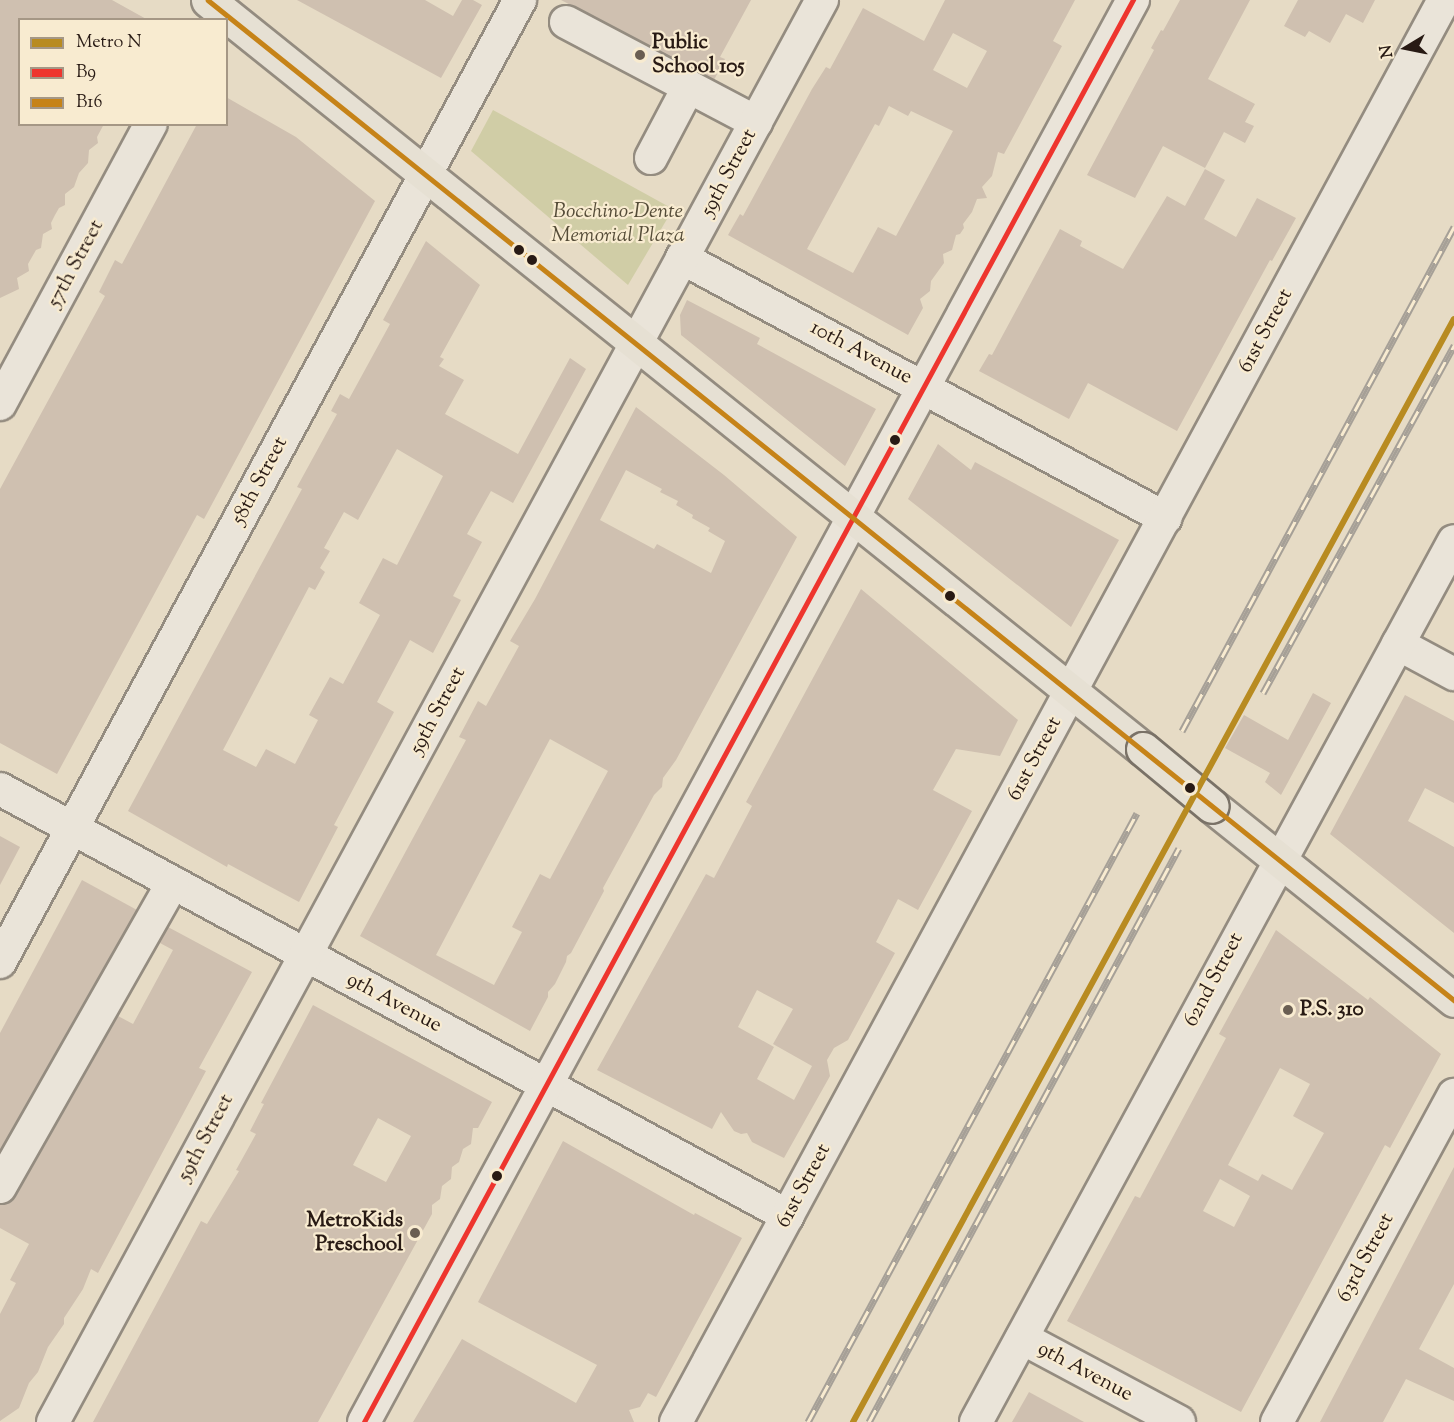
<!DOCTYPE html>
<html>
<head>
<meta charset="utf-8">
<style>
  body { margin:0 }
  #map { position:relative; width:1454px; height:1422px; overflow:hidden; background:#e6dbc5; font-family:"Sorts Mill Goudy",serif }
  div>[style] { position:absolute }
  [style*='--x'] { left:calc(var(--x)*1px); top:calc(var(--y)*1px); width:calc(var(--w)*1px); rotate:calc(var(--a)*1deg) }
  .green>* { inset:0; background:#d0cda6 }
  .building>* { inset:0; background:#cfc0b0 }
  .roads { filter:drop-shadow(2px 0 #948c80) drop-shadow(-2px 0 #948c80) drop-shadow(0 2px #948c80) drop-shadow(0 -2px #948c80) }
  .minor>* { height:32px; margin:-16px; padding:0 16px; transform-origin:16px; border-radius:16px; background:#eae4d9 }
  .major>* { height:33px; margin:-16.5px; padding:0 16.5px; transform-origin:16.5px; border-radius:16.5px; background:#e6e0d3 }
  .rail>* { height:7px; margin-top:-3.5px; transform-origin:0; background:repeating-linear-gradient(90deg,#f8ebd0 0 14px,#a6a097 0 28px); box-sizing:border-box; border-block:2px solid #a6a097 }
  .bridges { filter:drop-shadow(2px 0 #7a7267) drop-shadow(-2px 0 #7a7267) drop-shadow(0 2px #7a7267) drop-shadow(0 -2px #7a7267) }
  .major-bridge>* { height:33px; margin:-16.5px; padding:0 16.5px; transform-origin:16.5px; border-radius:16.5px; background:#e6e0d3 }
  .bus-1>* { height:4.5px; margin:-2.25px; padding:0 2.25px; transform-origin:2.25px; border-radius:2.25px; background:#ee352e }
  .bus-2>* { height:4.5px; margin:-2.25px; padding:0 2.25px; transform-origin:2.25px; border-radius:2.25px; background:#c68318 }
  .metro-1>* { height:6px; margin:-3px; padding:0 3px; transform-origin:3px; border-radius:3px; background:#b88b21 }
  .dots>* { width:16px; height:16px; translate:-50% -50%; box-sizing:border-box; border:3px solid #f8ebd0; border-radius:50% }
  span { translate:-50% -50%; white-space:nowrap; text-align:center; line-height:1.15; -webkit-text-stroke:4.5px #f8ebd0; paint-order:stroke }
  .poi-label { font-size:21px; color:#281a14; font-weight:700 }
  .left { translate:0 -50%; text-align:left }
  .right { translate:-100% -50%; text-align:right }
  .street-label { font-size:21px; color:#281a14 }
  .park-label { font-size:21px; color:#554c38; font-style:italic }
  .legend { position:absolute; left:18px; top:18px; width:210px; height:108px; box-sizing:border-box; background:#f8ebd0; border:2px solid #a59785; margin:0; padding:8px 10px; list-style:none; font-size:18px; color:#281a14 }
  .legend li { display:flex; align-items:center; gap:12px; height:30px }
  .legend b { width:30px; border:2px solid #a59785 }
  .north { position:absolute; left:1376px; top:18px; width:60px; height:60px; -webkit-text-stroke:4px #f8ebd0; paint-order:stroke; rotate:260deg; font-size:16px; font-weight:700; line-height:24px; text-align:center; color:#281a14 }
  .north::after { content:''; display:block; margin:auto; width:21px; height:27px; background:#281a14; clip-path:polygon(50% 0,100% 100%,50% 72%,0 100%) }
</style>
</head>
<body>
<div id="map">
  <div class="green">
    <div style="clip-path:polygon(493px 110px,673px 209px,628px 285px,471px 151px)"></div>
  </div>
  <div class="building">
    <div style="clip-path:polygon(0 0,112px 0,148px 20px,20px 20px,20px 124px,104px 124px,97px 137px,98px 143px,89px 150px,88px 163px,79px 173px,74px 187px,65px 194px,65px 205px,59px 208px,55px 215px,51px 223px,52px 229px,43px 234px,41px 248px,36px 250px,28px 264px,29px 271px,17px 278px,19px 289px,0 298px)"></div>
    <div style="clip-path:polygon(297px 0,425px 0,453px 16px,462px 0,473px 0,482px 5px,441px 78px)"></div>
    <div style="clip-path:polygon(561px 0,751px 0,720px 57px,725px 59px,714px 80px)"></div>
    <div style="clip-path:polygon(evenodd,945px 0,1075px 0,1053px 41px,1062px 46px,1004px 154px,998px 152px,992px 176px,982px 187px,987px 198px,977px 199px,972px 212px,963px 224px,964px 228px,960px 234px,956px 235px,952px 250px,943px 254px,944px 263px,931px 281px,930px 291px,920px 299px,923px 308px,908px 335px,728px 235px,740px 214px,743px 216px,812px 89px,826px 67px,830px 69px,863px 8px,924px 41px,945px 0,953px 33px,987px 51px,967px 88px,933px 70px,953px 33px,945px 0,889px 106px,908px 116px,911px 111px,953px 131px,896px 236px,878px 227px,853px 273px,807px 249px,875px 124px,879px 126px,889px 106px)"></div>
    <div style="clip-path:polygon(1180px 0,1250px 0,1208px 79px,1255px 104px,1245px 122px,1254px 126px,1245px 143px,1224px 132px,1205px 168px,1163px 146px,1135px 198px,1087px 175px,1154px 50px,1151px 48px,1161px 30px,1163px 31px)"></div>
    <div style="clip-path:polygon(1298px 0,1375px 0,1363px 23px,1346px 14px,1330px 43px,1309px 31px,1305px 37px,1284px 26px)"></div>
    <div style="clip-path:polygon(226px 97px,296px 137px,375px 201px,204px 519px,197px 515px,57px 774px,0 743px,0 489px,105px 296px,99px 292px,115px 260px,122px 264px,197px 124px,226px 124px)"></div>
    <div style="clip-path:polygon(1205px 169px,1225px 180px,1204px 219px,1236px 237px,1257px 198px,1296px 218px,1272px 261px,1270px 260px,1177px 431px,1088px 383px,1069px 419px,979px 371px,989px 354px,992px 355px,1060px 229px,1082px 241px,1080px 246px,1123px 269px,1167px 196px,1185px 206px)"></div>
    <div style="clip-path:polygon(evenodd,426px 241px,480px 285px,440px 357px,444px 359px,439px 366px,464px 380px,445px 414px,518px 454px,570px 358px,586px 369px,513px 503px,491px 491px,477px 516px,467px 534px,482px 542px,453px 596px,461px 600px,433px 653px,410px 640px,377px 702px,394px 712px,334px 825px,338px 827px,299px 902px,228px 864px,227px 867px,128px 811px,302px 489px,297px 487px,337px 414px,331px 411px,340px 394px,349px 399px,390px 324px,383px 320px,426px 241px,397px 449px,443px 476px,397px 565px,383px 558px,359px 603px,380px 615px,343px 684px,330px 677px,309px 715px,318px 720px,295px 764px,266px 749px,256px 767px,223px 750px,309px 587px,315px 590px,325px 572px,320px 568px,330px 551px,324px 548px,344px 512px,358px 520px,397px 449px)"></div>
    <div style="clip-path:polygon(687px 300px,760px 338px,757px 344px,876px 409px,845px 466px,681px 335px,680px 315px)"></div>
    <div style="clip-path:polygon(evenodd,636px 407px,724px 475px,797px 537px,676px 760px,663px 778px,662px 787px,654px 795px,603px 888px,604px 891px,571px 953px,567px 956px,566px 962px,555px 984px,548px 992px,548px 997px,530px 1031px,360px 936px,466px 740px,459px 737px,478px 701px,486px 706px,519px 646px,510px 641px,535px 599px,636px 407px,626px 470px,662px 489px,660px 492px,678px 501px,676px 505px,693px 515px,692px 518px,710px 528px,708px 531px,725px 541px,711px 573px,657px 544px,654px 549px,600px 520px,626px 470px,636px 407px,550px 739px,608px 771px,550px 879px,540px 874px,512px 927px,522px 932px,494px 985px,436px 955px,550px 739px)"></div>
    <div style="clip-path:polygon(938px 444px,971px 470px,975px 462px,1119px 540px,1071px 627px,908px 499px)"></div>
    <div style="clip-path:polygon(evenodd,861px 589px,1018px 720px,1000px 756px,956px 749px,933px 790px,972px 811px,918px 910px,898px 899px,876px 942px,895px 953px,848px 1040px,834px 1048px,827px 1060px,830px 1076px,784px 1158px,752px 1142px,747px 1133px,741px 1134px,734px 1131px,721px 1112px,712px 1129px,597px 1070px,706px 874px,714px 878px,752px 806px,746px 802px,861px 589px,757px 990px,793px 1009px,773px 1044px,812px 1066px,794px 1100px,757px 1079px,774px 1047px,738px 1027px,757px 990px)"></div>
    <div style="clip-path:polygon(1313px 693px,1331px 703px,1281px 795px,1265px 782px,1270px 773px,1225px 748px,1244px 715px,1288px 740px)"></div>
    <div style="clip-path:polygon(1405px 695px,1454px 721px,1454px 803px,1425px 788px,1408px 821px,1454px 847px,1454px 933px,1330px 834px)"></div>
    <div style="clip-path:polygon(0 836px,20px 847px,0 885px)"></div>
    <div style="clip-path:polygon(82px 880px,137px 910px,0 1151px,0 1033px)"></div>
    <div style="clip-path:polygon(168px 927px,252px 972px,199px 1068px,206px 1071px,98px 1273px,91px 1269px,83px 1289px,64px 1318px,64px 1324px,48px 1347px,38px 1372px,29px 1383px,19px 1408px,0 1421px,0 1314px,16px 1283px,10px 1280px,29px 1244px,0 1228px,0 1205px,9px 1203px,16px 1196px,118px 1016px,133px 1024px,173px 950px,160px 943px)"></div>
    <div style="clip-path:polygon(evenodd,1276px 930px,1368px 1000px,1370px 997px,1441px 1054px,1390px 1148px,1385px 1145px,1241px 1412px,1067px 1321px,1135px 1196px,1140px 1198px,1204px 1079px,1226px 1038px,1219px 1034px,1276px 930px,1280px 1068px,1310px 1084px,1293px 1116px,1324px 1133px,1292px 1190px,1262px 1174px,1258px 1181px,1228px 1165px,1280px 1068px,1276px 930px,1220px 1179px,1250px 1196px,1234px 1227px,1203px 1211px,1220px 1179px)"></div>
    <div style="clip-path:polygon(evenodd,313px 1005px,492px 1102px,478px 1128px,473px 1128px,471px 1144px,463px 1149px,459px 1162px,452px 1167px,451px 1179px,442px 1186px,440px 1199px,432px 1205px,432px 1214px,318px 1422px,93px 1422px,201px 1221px,207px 1224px,239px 1171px,236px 1170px,256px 1134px,250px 1131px,264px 1104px,261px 1103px,313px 1005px,378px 1118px,411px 1136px,386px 1182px,353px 1165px,378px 1118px)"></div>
    <div style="clip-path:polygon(563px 1141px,694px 1215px,695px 1213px,742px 1238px,656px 1397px,648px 1393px,640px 1407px,629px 1410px,634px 1422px,413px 1422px,462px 1339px,576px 1403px,597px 1365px,478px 1302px)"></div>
    <div style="clip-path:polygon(1454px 1167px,1454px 1284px,1419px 1349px,1454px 1368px,1454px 1401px,1406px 1379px,1383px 1422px,1320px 1422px)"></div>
    <div style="clip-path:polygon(1029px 1392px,1084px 1422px,1012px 1422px)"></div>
  </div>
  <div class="roads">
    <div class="minor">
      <div style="--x:566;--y:22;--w:215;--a:27.8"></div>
      <div style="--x:651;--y:158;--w:81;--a:-62.2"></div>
      <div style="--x:682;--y:258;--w:549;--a:28.29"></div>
      <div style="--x:0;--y:404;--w:318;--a:-61.7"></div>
      <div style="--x:1398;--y:644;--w:64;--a:28.2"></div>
      <div style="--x:0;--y:789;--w:896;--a:28.45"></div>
      <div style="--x:0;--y:962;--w:1094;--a:-61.61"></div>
      <div style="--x:0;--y:1187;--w:350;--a:-60.4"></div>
      <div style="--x:1022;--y:1338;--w:178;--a:28.1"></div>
      <div style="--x:53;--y:1422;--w:1617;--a:-61.6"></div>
      <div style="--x:364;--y:1422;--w:1617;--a:-61.6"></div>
      <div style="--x:676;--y:1422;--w:1616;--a:-61.63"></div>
      <div style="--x:976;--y:1422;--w:1002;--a:-61.52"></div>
      <div style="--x:1277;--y:1422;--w:372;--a:-61.6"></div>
    </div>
    <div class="major">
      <div style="--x:208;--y:0;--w:1198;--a:38.7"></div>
      <div style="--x:1212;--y:806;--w:310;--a:38.7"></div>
    </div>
  </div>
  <div class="rail">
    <div style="--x:1263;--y:693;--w:397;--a:-61.2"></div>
    <div style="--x:1182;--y:731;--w:573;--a:-61.65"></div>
    <div style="--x:808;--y:1422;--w:692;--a:-61.62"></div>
    <div style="--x:869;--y:1422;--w:652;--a:-61.63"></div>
  </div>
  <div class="bridges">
    <div class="major-bridge">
      <div style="--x:1143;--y:749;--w:89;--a:39.6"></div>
    </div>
  </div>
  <div class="bus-1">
    <div style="--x:364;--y:1422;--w:1617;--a:-61.6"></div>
  </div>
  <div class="bus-2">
    <div style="--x:208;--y:0;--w:1598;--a:38.75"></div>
  </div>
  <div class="metro-1">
    <div style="--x:853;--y:1422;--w:1256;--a:-61.42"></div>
  </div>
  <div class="dots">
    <div style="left:640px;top:55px;background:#6a5e52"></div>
    <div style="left:519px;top:250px;background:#281a14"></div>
    <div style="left:532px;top:260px;background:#281a14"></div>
    <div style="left:895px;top:440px;background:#281a14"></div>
    <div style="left:950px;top:596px;background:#281a14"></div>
    <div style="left:1190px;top:788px;background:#281a14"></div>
    <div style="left:1288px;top:1010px;background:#6a5e52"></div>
    <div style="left:497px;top:1176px;background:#281a14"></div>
    <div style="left:415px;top:1233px;background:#6a5e52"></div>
  </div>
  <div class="poi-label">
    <span class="left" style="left:652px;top:55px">Public<br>School 105</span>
    <span class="left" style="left:1300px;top:1010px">P.S. 310</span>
    <span class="right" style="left:403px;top:1233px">MetroKids<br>Preschool</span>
  </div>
  <div class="street-label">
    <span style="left:729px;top:173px;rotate:-62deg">59th Street</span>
    <span style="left:76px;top:264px;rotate:-62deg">57th Street</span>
    <span style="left:1266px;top:331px;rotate:-62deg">61st Street</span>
    <span style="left:861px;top:353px;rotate:28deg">10th Avenue</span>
    <span style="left:260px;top:481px;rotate:-62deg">58th Street</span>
    <span style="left:438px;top:711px;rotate:-62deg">59th Street</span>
    <span style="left:1035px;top:759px;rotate:-62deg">61st Street</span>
    <span style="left:1214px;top:980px;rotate:-62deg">62nd Street</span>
    <span style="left:394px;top:1003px;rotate:28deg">9th Avenue</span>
    <span style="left:206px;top:1138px;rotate:-62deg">59th Street</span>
    <span style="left:804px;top:1186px;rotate:-62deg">61st Street</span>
    <span style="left:1366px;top:1258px;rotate:-62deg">63rd Street</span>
    <span style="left:1085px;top:1372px;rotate:28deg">9th Avenue</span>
  </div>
  <div class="park-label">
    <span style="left:618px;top:224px">Bocchino-Dente<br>Memorial Plaza</span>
  </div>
  <ul class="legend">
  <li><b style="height:8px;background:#b88b21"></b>Metro N</li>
  <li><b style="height:8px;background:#ee352e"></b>B9</li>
  <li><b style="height:8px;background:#c68318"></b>B16</li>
  </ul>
  <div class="north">N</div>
</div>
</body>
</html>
